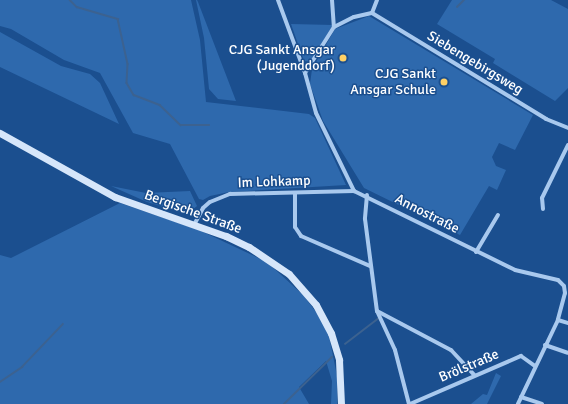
<!DOCTYPE html>
<html>
<head>
<meta charset="utf-8">
<style>
  body { margin:0 }
  #map { position:relative; width:568px; height:404px; overflow:hidden; background:#1b4f8f; font-family:Signika,sans-serif }
  div>[style] { position:absolute }
  [style*='--x'] { left:calc(var(--x)*1px); top:calc(var(--y)*1px); width:calc(var(--w)*1px); rotate:calc(var(--a)*1deg) }
  .green>* { inset:0; background:#2e69ad }
  .stream>* { height:1.5px; margin:-0.75px; padding:0 0.75px; transform-origin:0.75px; border-radius:0.75px; background:#3c6290 }
  .minor>* { height:4px; margin:-2px; padding:0 2px; transform-origin:2px; border-radius:2px; background:#a9c9ee }
  .secondary>* { height:7px; margin:-3.5px; padding:0 3.5px; transform-origin:3.5px; border-radius:3.5px; background:#d6e6fa }
  .dots>* { width:11px; height:11px; translate:-50% -50%; box-sizing:border-box; border:2px solid #1b4f8f; border-radius:50% }
  span { translate:-50% -50%; white-space:nowrap; text-align:center; line-height:1.15; -webkit-text-stroke:3px #1b4f8f; paint-order:stroke }
  .poi-label { font-size:14px; color:#fff }
  .right { translate:-100% -50%; text-align:right }
  .street-label { font-size:14px; color:#fff }
</style>
</head>
<body>
<div id="map">
  <div class="green">
    <div style="clip-path:polygon(0 0,191px 0,200px 40px,206px 102px,309px 114px,315px 118px,346px 185px,229px 192px,210px 196px,203px 200px,199px 199px,170px 144px,133px 133px,100px 73px,64px 60px,11px 29px,0 26px)"></div>
    <div style="clip-path:polygon(196px 0,197px 0,198px 2px,236px 101px,218px 99px,209px 89px,204px 38px)"></div>
    <div style="clip-path:polygon(452px 0,551px 0,568px 9px,568px 88px,555px 101px,493px 63px,495px 59px,437px 24px)"></div>
    <div style="clip-path:polygon(369px 16px,533px 115px,515px 150px,499px 143px,492px 157px,496px 166px,506px 170px,497px 190px,489px 186px,460px 235px,364px 188px,323px 121px,310px 84px,312px 69px,335px 29px)"></div>
    <div style="clip-path:polygon(291px 24px,333px 25px,310px 62px,304px 61px)"></div>
    <div style="clip-path:polygon(0 32px,61px 66px,90px 74px,100px 83px,119px 124px,0 67px)"></div>
    <div style="clip-path:polygon(111px 186px,146px 193px,190px 191px,197px 206px,187px 214px,147px 202px)"></div>
    <div style="clip-path:polygon(120px 203px,199px 230px,267px 262px,303px 295px,327px 326px,337px 376px,337px 404px,331px 404px,332px 381px,326px 361px,299px 387px,309px 404px,0 404px,0 255px,11px 258px)"></div>
    <div style="clip-path:polygon(496px 373px,501px 376px,487px 404px,471px 404px,483px 394px,487px 395px)"></div>
  </div>
  <div class="stream">
    <div style="--x:70;--y:0;--w:10;--a:45"></div>
    <div style="--x:77;--y:7;--w:43;--a:16.3"></div>
    <div style="--x:118;--y:19;--w:46;--a:77.5"></div>
    <div style="--x:128;--y:64;--w:19;--a:93"></div>
    <div style="--x:127;--y:83;--w:14;--a:60"></div>
    <div style="--x:134;--y:95;--w:28;--a:21"></div>
    <div style="--x:160;--y:105;--w:29;--a:44"></div>
    <div style="--x:181;--y:125;--w:28;--a:0"></div>
    <div style="--x:457;--y:7;--w:10;--a:-45"></div>
    <div style="--x:345;--y:344;--w:43;--a:-37.4"></div>
    <div style="--x:0;--y:382;--w:27;--a:-34"></div>
    <div style="--x:22;--y:367;--w:59;--a:-46.4"></div>
    <div style="--x:284;--y:404;--w:67;--a:-44.4"></div>
  </div>
  <div class="minor">
    <div style="--x:278;--y:0;--w:78;--a:69.7"></div>
    <div style="--x:305;--y:73;--w:41;--a:74.6"></div>
    <div style="--x:316;--y:113;--w:87;--a:64"></div>
    <div style="--x:332;--y:0;--w:27;--a:86"></div>
    <div style="--x:372;--y:13;--w:14;--a:-69"></div>
    <div style="--x:305;--y:73;--w:54;--a:-57.8"></div>
    <div style="--x:334;--y:27;--w:22;--a:-27"></div>
    <div style="--x:354;--y:17;--w:18;--a:-13"></div>
    <div style="--x:372;--y:13;--w:204;--a:31.3"></div>
    <div style="--x:546;--y:119;--w:24;--a:22"></div>
    <div style="--x:295;--y:193;--w:34;--a:90"></div>
    <div style="--x:295;--y:227;--w:11;--a:56"></div>
    <div style="--x:301;--y:236;--w:75;--a:23.5"></div>
    <div style="--x:367;--y:195;--w:24;--a:95"></div>
    <div style="--x:365;--y:219;--w:93;--a:82.6"></div>
    <div style="--x:377;--y:311;--w:43;--a:65.2"></div>
    <div style="--x:395;--y:350;--w:56;--a:75.5"></div>
    <div style="--x:543;--y:209;--w:11;--a:-95"></div>
    <div style="--x:542;--y:198;--w:59;--a:-63.9"></div>
    <div style="--x:194;--y:225;--w:19;--a:-62"></div>
    <div style="--x:203;--y:208;--w:9;--a:-41"></div>
    <div style="--x:210;--y:202;--w:22;--a:-22"></div>
    <div style="--x:230;--y:194;--w:124;--a:-1.4"></div>
    <div style="--x:354;--y:191;--w:179;--a:26.1"></div>
    <div style="--x:515;--y:270;--w:44;--a:13.1"></div>
    <div style="--x:558;--y:280;--w:8;--a:45"></div>
    <div style="--x:564;--y:286;--w:7;--a:82"></div>
    <div style="--x:565;--y:293;--w:28;--a:105"></div>
    <div style="--x:558;--y:320;--w:93;--a:115.5"></div>
    <div style="--x:476;--y:252;--w:43;--a:-59.3"></div>
    <div style="--x:377;--y:311;--w:84;--a:27.8"></div>
    <div style="--x:451;--y:350;--w:34;--a:47"></div>
    <div style="--x:558;--y:320;--w:10;--a:17"></div>
    <div style="--x:545;--y:345;--w:24;--a:19"></div>
    <div style="--x:521;--y:397;--w:22;--a:18"></div>
    <div style="--x:410;--y:404;--w:121;--a:-23.4"></div>
    <div style="--x:521;--y:356;--w:17;--a:36"></div>
  </div>
  <div class="secondary">
    <div style="--x:0;--y:133;--w:132;--a:29.1"></div>
    <div style="--x:115;--y:197;--w:118;--a:19.4"></div>
    <div style="--x:226;--y:236;--w:25;--a:26"></div>
    <div style="--x:249;--y:247;--w:48;--a:34"></div>
    <div style="--x:289;--y:274;--w:41;--a:48.9"></div>
    <div style="--x:316;--y:305;--w:32;--a:62"></div>
    <div style="--x:331;--y:333;--w:28;--a:73"></div>
    <div style="--x:339;--y:360;--w:44;--a:87.4"></div>
  </div>
  <div class="dots">
    <div style="left:343px;top:58px;background:#ffd166"></div>
    <div style="left:444px;top:82px;background:#ffd166"></div>
  </div>
  <div class="poi-label">
    <span class="right" style="left:335px;top:58px">CJG Sankt Ansgar<br>(Jugenddorf)</span>
    <span class="right" style="left:436px;top:82px">CJG Sankt<br>Ansgar Schule</span>
  </div>
  <div class="street-label">
    <span style="left:475px;top:63px;rotate:31deg">Siebengebirgsweg</span>
    <span style="left:274px;top:182px;rotate:-2deg">Im Lohkamp</span>
    <span style="left:193px;top:212px;rotate:20deg">Bergische Straße</span>
    <span style="left:427px;top:214px;rotate:27deg">Annostraße</span>
    <span style="left:469px;top:366px;rotate:-23deg">Brölstraße</span>
  </div>
</div>
</body>
</html>
